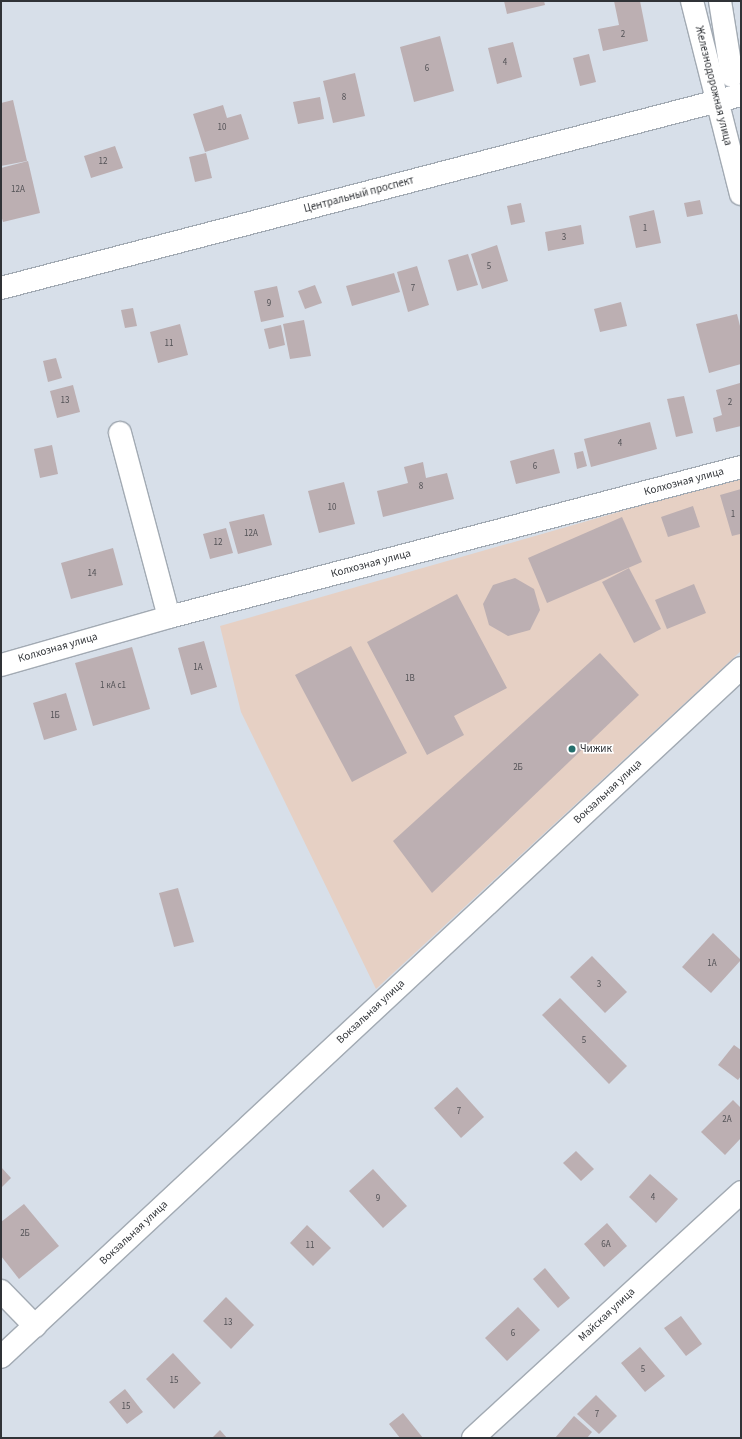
<!DOCTYPE html>
<html>
<head>
<meta charset="utf-8">
<style>
  body { margin:0 }
  #map { position:relative; width:742px; height:1439px; overflow:hidden; background:#d7dfe9; font-family:"Source Sans 3",sans-serif }
  div>[style] { position:absolute }
  [style*='--x'] { left:calc(var(--x)*1px); top:calc(var(--y)*1px); width:calc(var(--w)*1px); rotate:calc(var(--a)*1deg) }
  .commercial>* { inset:0; background:#e6d0c4 }
  .building>* { inset:0; background:#bcafb2 }
  .roads { filter:drop-shadow(1px 0 #a2aab3) drop-shadow(-1px 0 #a2aab3) drop-shadow(0 1px #a2aab3) drop-shadow(0 -1px #a2aab3) }
  .minor>* { height:22px; margin:-11px; padding:0 11px; transform-origin:11px; border-radius:11px; background:#fff }
  .major>* { height:22px; margin:-11px; padding:0 11px; transform-origin:11px; border-radius:11px; background:#fff }
  .dots>* { width:11px; height:11px; translate:-50% -50%; box-sizing:border-box; border:2px solid #fff; border-radius:50% }
  span { translate:-50% -50%; white-space:nowrap; text-align:center; line-height:1.15; -webkit-text-stroke:3px #fff; paint-order:stroke }
  .number-label { font-size:9px; color:#535256 }
  .number-label span { -webkit-text-stroke-width:0 }
  .street-label { font-size:11px; color:#303337 }
  .poi-label { font-size:11px; color:#303337 }
  .left { translate:0 -50%; text-align:left }
  .frame { position:absolute; inset:0; border:2px solid #303337; pointer-events:none }
</style>
</head>
<body>
<div id="map">
  <div class="commercial">
    <div style="clip-path:polygon(741px 477px,741px 651px,376px 989px,241px 712px,220px 626px)"></div>
  </div>
  <div class="building">
    <div style="clip-path:polygon(504px 1px,544px 1px,545px 5px,507px 14px)"></div>
    <div style="clip-path:polygon(614px 1px,640px 1px,648px 41px,603px 51px,598px 29px,619px 25px)"></div>
    <div style="clip-path:polygon(440px 36px,454px 91px,414px 102px,400px 47px)"></div>
    <div style="clip-path:polygon(513px 42px,522px 77px,497px 84px,488px 48px)"></div>
    <div style="clip-path:polygon(589px 54px,596px 82px,580px 86px,573px 58px)"></div>
    <div style="clip-path:polygon(355px 73px,365px 116px,333px 123px,323px 81px)"></div>
    <div style="clip-path:polygon(320px 97px,324px 119px,298px 124px,293px 102px)"></div>
    <div style="clip-path:polygon(13px 100px,27px 161px,1px 166px,1px 103px)"></div>
    <div style="clip-path:polygon(223px 105px,227px 118px,241px 114px,249px 139px,205px 152px,193px 114px)"></div>
    <div style="clip-path:polygon(115px 146px,123px 168px,91px 178px,84px 156px)"></div>
    <div style="clip-path:polygon(206px 153px,212px 178px,195px 182px,189px 157px)"></div>
    <div style="clip-path:polygon(28px 161px,40px 213px,3px 222px,1px 215px,1px 168px)"></div>
    <div style="clip-path:polygon(700px 200px,703px 214px,687px 217px,684px 203px)"></div>
    <div style="clip-path:polygon(521px 203px,525px 222px,511px 225px,507px 206px)"></div>
    <div style="clip-path:polygon(654px 210px,661px 243px,636px 248px,629px 216px)"></div>
    <div style="clip-path:polygon(581px 225px,584px 244px,548px 251px,545px 232px)"></div>
    <div style="clip-path:polygon(497px 245px,508px 281px,482px 289px,471px 254px)"></div>
    <div style="clip-path:polygon(468px 254px,478px 285px,457px 291px,448px 260px)"></div>
    <div style="clip-path:polygon(417px 266px,429px 305px,408px 312px,397px 272px)"></div>
    <div style="clip-path:polygon(394px 273px,400px 292px,352px 306px,346px 286px)"></div>
    <div style="clip-path:polygon(315px 285px,322px 303px,305px 309px,298px 291px)"></div>
    <div style="clip-path:polygon(277px 286px,284px 317px,261px 322px,254px 291px)"></div>
    <div style="clip-path:polygon(621px 302px,627px 326px,600px 332px,594px 309px)"></div>
    <div style="clip-path:polygon(133px 308px,137px 326px,125px 328px,121px 310px)"></div>
    <div style="clip-path:polygon(737px 314px,741px 330px,741px 364px,709px 373px,696px 324px)"></div>
    <div style="clip-path:polygon(304px 320px,311px 356px,290px 359px,283px 324px)"></div>
    <div style="clip-path:polygon(180px 324px,188px 355px,158px 363px,150px 332px)"></div>
    <div style="clip-path:polygon(281px 325px,285px 345px,269px 349px,264px 329px)"></div>
    <div style="clip-path:polygon(56px 358px,62px 378px,48px 382px,43px 361px)"></div>
    <div style="clip-path:polygon(740px 383px,741px 426px,716px 432px,713px 418px,722px 415px,716px 390px)"></div>
    <div style="clip-path:polygon(73px 385px,80px 412px,57px 418px,50px 391px)"></div>
    <div style="clip-path:polygon(684px 396px,693px 433px,676px 437px,667px 399px)"></div>
    <div style="clip-path:polygon(650px 422px,657px 449px,591px 467px,584px 439px)"></div>
    <div style="clip-path:polygon(52px 445px,58px 474px,40px 478px,34px 449px)"></div>
    <div style="clip-path:polygon(554px 449px,560px 473px,516px 484px,510px 461px)"></div>
    <div style="clip-path:polygon(583px 451px,587px 466px,577px 469px,574px 453px)"></div>
    <div style="clip-path:polygon(423px 462px,426px 478px,447px 473px,454px 499px,383px 517px,377px 491px,408px 483px,404px 467px)"></div>
    <div style="clip-path:polygon(344px 482px,355px 524px,319px 533px,308px 491px)"></div>
    <div style="clip-path:polygon(741px 489px,741px 537px,740px 534px,732px 536px,720px 495px)"></div>
    <div style="clip-path:polygon(693px 506px,700px 527px,668px 537px,661px 517px)"></div>
    <div style="clip-path:polygon(264px 514px,272px 545px,238px 554px,229px 522px)"></div>
    <div style="clip-path:polygon(622px 517px,642px 562px,547px 603px,528px 558px)"></div>
    <div style="clip-path:polygon(226px 528px,233px 553px,210px 559px,203px 534px)"></div>
    <div style="clip-path:polygon(113px 548px,123px 585px,71px 599px,61px 563px)"></div>
    <div style="clip-path:polygon(629px 568px,661px 629px,634px 643px,602px 582px)"></div>
    <div style="clip-path:polygon(515px 578px,534px 589px,540px 610px,530px 630px,508px 636px,489px 625px,483px 604px,493px 585px)"></div>
    <div style="clip-path:polygon(694px 584px,706px 613px,667px 629px,655px 600px)"></div>
    <div style="clip-path:polygon(457px 594px,507px 688px,454px 716px,464px 735px,427px 755px,367px 642px)"></div>
    <div style="clip-path:polygon(204px 641px,217px 687px,191px 695px,178px 648px)"></div>
    <div style="clip-path:polygon(351px 646px,407px 753px,352px 782px,295px 675px)"></div>
    <div style="clip-path:polygon(132px 647px,150px 709px,93px 726px,75px 663px)"></div>
    <div style="clip-path:polygon(600px 653px,639px 695px,432px 893px,393px 841px)"></div>
    <div style="clip-path:polygon(66px 693px,77px 730px,44px 740px,33px 703px)"></div>
    <div style="clip-path:polygon(178px 888px,194px 942px,174px 947px,159px 893px)"></div>
    <div style="clip-path:polygon(713px 933px,741px 960px,711px 993px,682px 967px)"></div>
    <div style="clip-path:polygon(592px 956px,627px 992px,605px 1013px,570px 977px)"></div>
    <div style="clip-path:polygon(560px 998px,627px 1066px,609px 1084px,542px 1015px)"></div>
    <div style="clip-path:polygon(734px 1045px,741px 1050px,741px 1076px,738px 1080px,718px 1065px)"></div>
    <div style="clip-path:polygon(457px 1087px,484px 1117px,461px 1138px,434px 1108px)"></div>
    <div style="clip-path:polygon(733px 1100px,741px 1108px,741px 1138px,725px 1155px,701px 1132px)"></div>
    <div style="clip-path:polygon(576px 1151px,594px 1169px,581px 1181px,563px 1163px)"></div>
    <div style="clip-path:polygon(1px 1167px,11px 1178px,1px 1188px)"></div>
    <div style="clip-path:polygon(373px 1169px,407px 1206px,383px 1228px,349px 1191px)"></div>
    <div style="clip-path:polygon(650px 1174px,678px 1199px,656px 1223px,629px 1197px)"></div>
    <div style="clip-path:polygon(24px 1204px,59px 1246px,19px 1279px,1px 1256px,1px 1222px)"></div>
    <div style="clip-path:polygon(607px 1223px,627px 1246px,604px 1267px,584px 1244px)"></div>
    <div style="clip-path:polygon(307px 1225px,331px 1248px,313px 1266px,290px 1243px)"></div>
    <div style="clip-path:polygon(545px 1268px,570px 1298px,558px 1308px,533px 1279px)"></div>
    <div style="clip-path:polygon(226px 1297px,254px 1325px,231px 1349px,203px 1321px)"></div>
    <div style="clip-path:polygon(518px 1307px,540px 1330px,507px 1361px,485px 1338px)"></div>
    <div style="clip-path:polygon(681px 1316px,702px 1344px,686px 1356px,664px 1328px)"></div>
    <div style="clip-path:polygon(640px 1347px,665px 1376px,645px 1392px,621px 1363px)"></div>
    <div style="clip-path:polygon(173px 1353px,201px 1383px,174px 1409px,146px 1379px)"></div>
    <div style="clip-path:polygon(125px 1389px,143px 1412px,127px 1424px,109px 1402px)"></div>
    <div style="clip-path:polygon(596px 1395px,617px 1416px,599px 1434px,577px 1414px)"></div>
    <div style="clip-path:polygon(403px 1413px,423px 1438px,400px 1438px,389px 1424px)"></div>
    <div style="clip-path:polygon(574px 1416px,592px 1432px,587px 1438px,555px 1438px)"></div>
    <div style="clip-path:polygon(220px 1430px,227px 1438px,212px 1438px)"></div>
  </div>
  <div class="roads">
    <div class="minor">
      <div style="--x:720;--y:1;--w:76;--a:80.9"></div>
      <div style="--x:1;--y:288;--w:765;--a:-14.62"></div>
      <div style="--x:120;--y:433;--w:190;--a:75.1"></div>
      <div style="--x:1;--y:665;--w:175;--a:-15.9"></div>
      <div style="--x:169;--y:617;--w:591;--a:-14.69"></div>
      <div style="--x:1;--y:1291;--w:49;--a:45.8"></div>
      <div style="--x:473;--y:1438;--w:364;--a:-42.5"></div>
    </div>
    <div class="major">
      <div style="--x:692;--y:1;--w:199;--a:75.8"></div>
      <div style="--x:1;--y:1357;--w:1011;--a:-42.96"></div>
    </div>
  </div>
  <div class="dots">
    <div style="left:572px;top:749px;background:#246f6d"></div>
  </div>
  <div class="number-label">
    <span style="left:623px;top:35px">2</span>
    <span style="left:505px;top:63px">4</span>
    <span style="left:427px;top:69px">6</span>
    <span style="left:344px;top:98px">8</span>
    <span style="left:222px;top:128px">10</span>
    <span style="left:103px;top:162px">12</span>
    <span style="left:18px;top:190px">12А</span>
    <span style="left:645px;top:229px">1</span>
    <span style="left:564px;top:238px">3</span>
    <span style="left:489px;top:267px">5</span>
    <span style="left:413px;top:289px">7</span>
    <span style="left:269px;top:304px">9</span>
    <span style="left:169px;top:344px">11</span>
    <span style="left:65px;top:401px">13</span>
    <span style="left:730px;top:403px">2</span>
    <span style="left:620px;top:444px">4</span>
    <span style="left:535px;top:467px">6</span>
    <span style="left:421px;top:487px">8</span>
    <span style="left:332px;top:508px">10</span>
    <span style="left:733px;top:515px">1</span>
    <span style="left:251px;top:534px">12А</span>
    <span style="left:218px;top:543px">12</span>
    <span style="left:92px;top:574px">14</span>
    <span style="left:198px;top:668px">1А</span>
    <span style="left:410px;top:679px">1В</span>
    <span style="left:113px;top:686px">1 кА с1</span>
    <span style="left:55px;top:716px">1Б</span>
    <span style="left:518px;top:768px">2Б</span>
    <span style="left:712px;top:964px">1А</span>
    <span style="left:599px;top:985px">3</span>
    <span style="left:584px;top:1041px">5</span>
    <span style="left:459px;top:1112px">7</span>
    <span style="left:727px;top:1120px">2А</span>
    <span style="left:653px;top:1198px">4</span>
    <span style="left:378px;top:1199px">9</span>
    <span style="left:25px;top:1234px">2Б</span>
    <span style="left:606px;top:1245px">6А</span>
    <span style="left:310px;top:1246px">11</span>
    <span style="left:228px;top:1323px">13</span>
    <span style="left:513px;top:1334px">6</span>
    <span style="left:643px;top:1370px">5</span>
    <span style="left:174px;top:1381px">15</span>
    <span style="left:126px;top:1407px">15</span>
    <span style="left:597px;top:1415px">7</span>
  </div>
  <div class="street-label">
    <span style="left:713px;top:86px;rotate:76deg">Железнодорожная улица</span>
    <span style="left:359px;top:195px;rotate:-15deg">Центральный проспект</span>
    <span style="left:684px;top:482px;rotate:-15deg">Колхозная улица</span>
    <span style="left:371px;top:564px;rotate:-15deg">Колхозная улица</span>
    <span style="left:58px;top:648px;rotate:-16deg">Колхозная улица</span>
    <span style="left:608px;top:792px;rotate:-43deg">Вокзальная улица</span>
    <span style="left:371px;top:1012px;rotate:-43deg">Вокзальная улица</span>
    <span style="left:134px;top:1233px;rotate:-43deg">Вокзальная улица</span>
    <span style="left:607px;top:1315px;rotate:-43deg">Майская улица</span>
  </div>
  <div class="poi-label">
    <span class="left" style="left:580px;top:749px">Чижик</span>
  </div>
  <div class="frame"></div>
</div>
</body>
</html>
